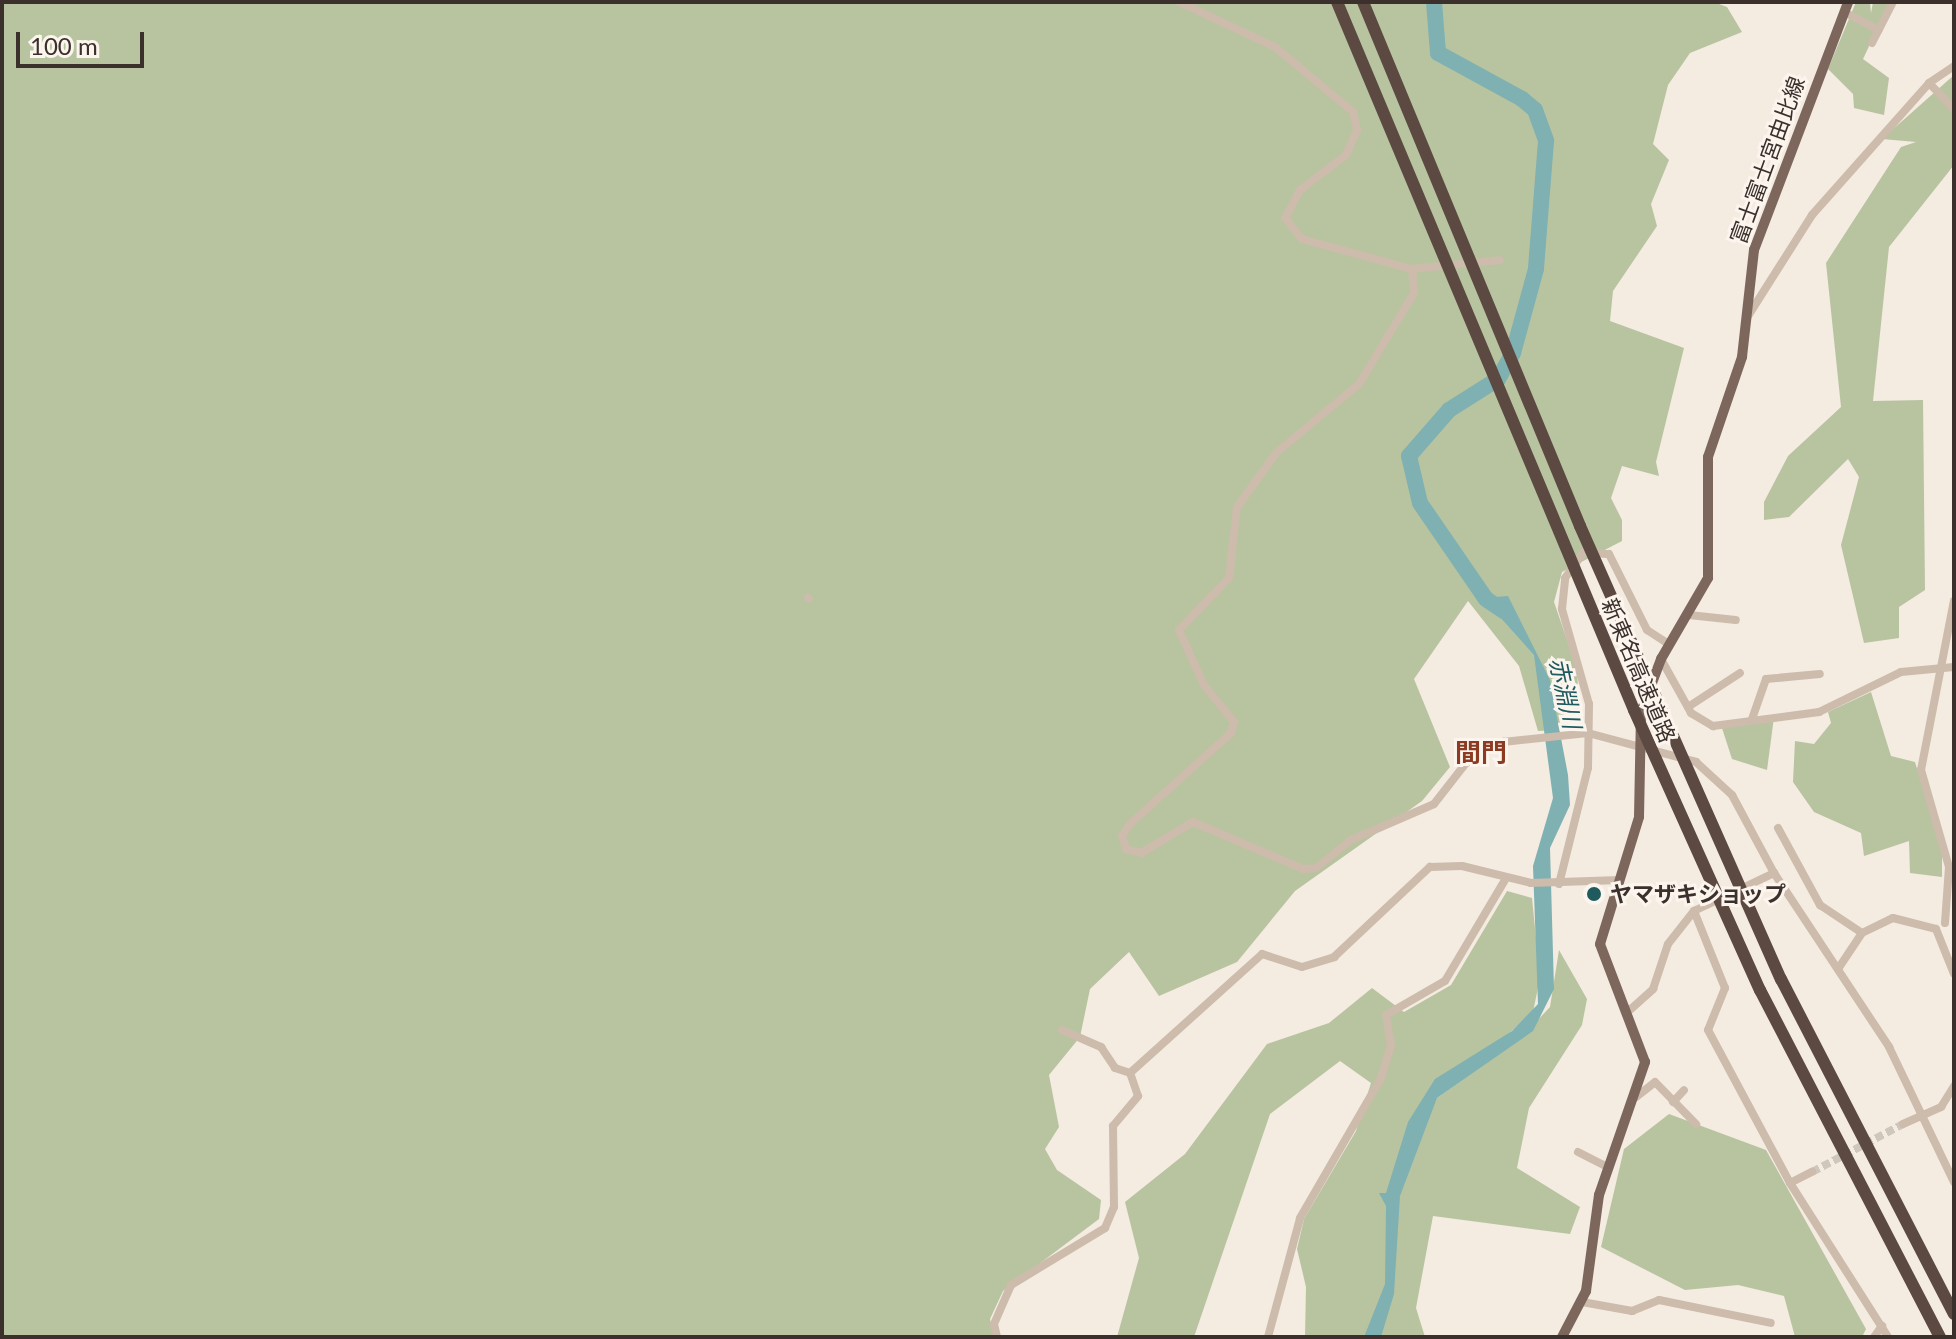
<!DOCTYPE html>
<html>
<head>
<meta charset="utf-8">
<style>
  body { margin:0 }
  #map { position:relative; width:1956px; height:1339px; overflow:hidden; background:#f4ebe1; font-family:Lato,"Noto Sans JP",sans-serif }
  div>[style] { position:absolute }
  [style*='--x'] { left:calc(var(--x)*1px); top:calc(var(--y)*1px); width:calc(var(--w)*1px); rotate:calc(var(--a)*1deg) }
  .green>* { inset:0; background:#b8c4a0 }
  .water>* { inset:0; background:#7fb0b2 }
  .river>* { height:16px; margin:-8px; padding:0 8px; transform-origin:8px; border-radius:8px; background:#7fb0b2 }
  .minor-tunnel>* { height:8px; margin-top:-4px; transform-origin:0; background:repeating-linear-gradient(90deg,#cfc6bd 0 8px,transparent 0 12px) }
  .minor>* { height:8px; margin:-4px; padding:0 4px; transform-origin:4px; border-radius:4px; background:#cdbbac }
  .major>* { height:10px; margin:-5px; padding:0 5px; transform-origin:5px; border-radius:5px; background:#7d675c }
  .highway>* { height:12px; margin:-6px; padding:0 6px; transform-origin:6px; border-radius:6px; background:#5c4a42 }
  .highway-bridge>* { height:12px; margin:-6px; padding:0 6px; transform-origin:6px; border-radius:6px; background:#5c4a42 }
  .dots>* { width:22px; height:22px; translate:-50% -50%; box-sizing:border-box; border:4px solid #fbf5ee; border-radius:50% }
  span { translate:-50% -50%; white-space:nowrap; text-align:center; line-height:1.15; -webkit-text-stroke:6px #fbf5ee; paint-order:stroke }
  .street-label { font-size:22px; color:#3b302b }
  .poi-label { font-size:22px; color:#3b302b; font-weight:700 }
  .left { translate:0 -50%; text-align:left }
  .water-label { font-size:24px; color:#1f5a5e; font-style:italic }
  .quarter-label { font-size:26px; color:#8c3b22; font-weight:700 }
  .frame { position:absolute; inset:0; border:4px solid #3b302b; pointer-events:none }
  .scale { position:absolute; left:16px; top:32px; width:128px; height:36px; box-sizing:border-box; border:4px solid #3b302b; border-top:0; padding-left:10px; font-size:24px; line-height:28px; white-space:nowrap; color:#3b302b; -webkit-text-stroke:6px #fbf5ee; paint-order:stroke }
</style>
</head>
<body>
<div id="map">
  <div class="green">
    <div style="clip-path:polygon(2px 2px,1714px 2px,1727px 7px,1742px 32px,1690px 53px,1668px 85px,1653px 144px,1669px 160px,1651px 204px,1657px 226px,1613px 291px,1610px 321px,1684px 348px,1656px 462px,1659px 476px,1622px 466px,1611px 498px,1622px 520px,1622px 541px,1562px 572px,1554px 602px,1577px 669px,1580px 729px,1538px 731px,1519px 666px,1468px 601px,1414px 679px,1450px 767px,1422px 801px,1295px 891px,1237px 962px,1159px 996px,1129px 952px,1090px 989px,1080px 1037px,1049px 1075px,1059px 1127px,1045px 1149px,1057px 1170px,1101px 1200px,1099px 1219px,1003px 1291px,990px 1319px,994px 1337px,2px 1337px)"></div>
    <div style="clip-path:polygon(1856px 2px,1870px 2px,1871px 13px,1873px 2px,1890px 2px,1863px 59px,1889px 78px,1884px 115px,1854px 108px,1853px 94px,1828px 69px)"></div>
    <div style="clip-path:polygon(1954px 75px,1954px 165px,1889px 247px,1873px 401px,1923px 400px,1925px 590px,1899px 607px,1899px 638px,1864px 643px,1841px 545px,1859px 477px,1848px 459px,1789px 517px,1764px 520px,1764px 502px,1788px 456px,1841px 407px,1826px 263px,1901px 147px,1916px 142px,1882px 139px)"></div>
    <div style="clip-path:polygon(1871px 692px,1891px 756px,1915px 762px,1942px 851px,1942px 877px,1910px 873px,1909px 841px,1864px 856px,1861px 833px,1814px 812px,1793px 782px,1795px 741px,1814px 744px,1831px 723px,1828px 712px)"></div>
    <div style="clip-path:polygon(1774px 717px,1767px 770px,1732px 759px,1722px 728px)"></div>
    <div style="clip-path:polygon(1507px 891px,1532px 898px,1540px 978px,1533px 1012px,1430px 1103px,1519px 1040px,1550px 1007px,1559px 950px,1587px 999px,1582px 1025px,1529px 1108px,1517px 1168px,1580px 1207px,1570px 1234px,1433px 1216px,1416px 1308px,1425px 1337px,1305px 1337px,1306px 1287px,1297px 1249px,1304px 1219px,1356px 1131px,1371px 1083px,1340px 1061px,1270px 1114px,1194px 1337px,1117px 1337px,1139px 1258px,1125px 1202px,1185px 1154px,1267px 1044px,1329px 1023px,1372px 988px,1404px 1012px,1451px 985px)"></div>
    <div style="clip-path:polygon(1669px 1114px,1766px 1150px,1866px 1329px,1862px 1337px,1795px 1337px,1784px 1296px,1738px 1285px,1685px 1290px,1601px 1247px,1624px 1149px)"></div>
  </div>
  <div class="water">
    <div style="clip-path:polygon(1508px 596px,1550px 680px,1568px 775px,1570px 805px,1550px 848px,1554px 989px,1533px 1031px,1437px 1098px,1400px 1196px,1394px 1294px,1381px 1337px,1364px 1337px,1385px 1284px,1386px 1206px,1379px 1193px,1386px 1193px,1408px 1122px,1435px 1079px,1512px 1031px,1538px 1004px,1533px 866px,1553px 798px,1534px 655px,1483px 598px)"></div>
  </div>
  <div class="river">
    <div style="--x:1434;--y:2;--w:51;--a:85.5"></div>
    <div style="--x:1438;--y:53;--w:96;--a:28.7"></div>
    <div style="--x:1522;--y:99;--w:17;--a:40"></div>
    <div style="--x:1535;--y:110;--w:33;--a:70"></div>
    <div style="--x:1546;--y:141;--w:128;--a:94.5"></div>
    <div style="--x:1536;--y:269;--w:87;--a:105.3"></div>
    <div style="--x:1513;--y:353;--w:30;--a:120"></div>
    <div style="--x:1498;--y:379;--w:58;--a:147.7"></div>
    <div style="--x:1449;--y:410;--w:61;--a:131"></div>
    <div style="--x:1409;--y:456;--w:48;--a:76.8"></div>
    <div style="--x:1420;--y:503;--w:116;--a:55.5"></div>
    <div style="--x:1486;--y:599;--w:22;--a:34"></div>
  </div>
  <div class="minor-tunnel">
    <div style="--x:1812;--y:1172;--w:103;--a:-27.8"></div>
  </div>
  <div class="minor">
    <div style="--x:1179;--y:2;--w:106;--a:25.1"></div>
    <div style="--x:1275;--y:47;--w:102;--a:39.8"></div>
    <div style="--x:1353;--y:112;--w:18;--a:77"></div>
    <div style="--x:1357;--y:130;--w:27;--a:114"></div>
    <div style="--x:1346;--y:155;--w:58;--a:142.7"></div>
    <div style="--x:1300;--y:190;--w:32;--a:118"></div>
    <div style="--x:1285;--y:218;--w:27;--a:51"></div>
    <div style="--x:1302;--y:239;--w:114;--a:15.3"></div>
    <div style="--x:1412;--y:269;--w:24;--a:85"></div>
    <div style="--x:1414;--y:293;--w:106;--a:121.1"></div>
    <div style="--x:1359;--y:384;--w:108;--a:140.3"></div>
    <div style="--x:1276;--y:453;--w:67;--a:125.8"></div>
    <div style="--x:1237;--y:507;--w:71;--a:96.4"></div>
    <div style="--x:1229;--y:578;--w:72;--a:133.9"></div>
    <div style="--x:1179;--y:630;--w:60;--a:65.6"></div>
    <div style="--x:1204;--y:685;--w:48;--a:51"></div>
    <div style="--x:1234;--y:722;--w:11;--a:105"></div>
    <div style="--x:1231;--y:733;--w:136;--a:138"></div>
    <div style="--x:1130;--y:824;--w:14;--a:124"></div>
    <div style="--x:1122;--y:836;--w:14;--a:73"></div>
    <div style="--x:1126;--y:849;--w:16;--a:15"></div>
    <div style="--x:1141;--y:853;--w:61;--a:-30.8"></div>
    <div style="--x:1193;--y:822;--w:120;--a:23.1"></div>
    <div style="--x:1303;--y:869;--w:13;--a:-4"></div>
    <div style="--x:1316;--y:868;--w:45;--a:-38.7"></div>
    <div style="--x:1351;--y:840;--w:90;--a:-23.4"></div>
    <div style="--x:1434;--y:804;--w:52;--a:-52"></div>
    <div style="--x:1466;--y:763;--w:43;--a:-29.6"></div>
    <div style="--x:1503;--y:742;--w:85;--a:-6"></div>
    <div style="--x:1588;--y:733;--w:112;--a:15"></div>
    <div style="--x:1696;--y:762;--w:49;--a:42.5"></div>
    <div style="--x:1732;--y:795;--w:89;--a:61.7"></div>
    <div style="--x:1774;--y:873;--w:209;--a:56.5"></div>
    <div style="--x:1889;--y:1047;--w:150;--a:64.3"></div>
    <div style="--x:1844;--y:12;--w:39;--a:27"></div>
    <div style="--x:1872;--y:43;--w:46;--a:-62.9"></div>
    <div style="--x:1929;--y:83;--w:36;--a:46"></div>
    <div style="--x:1412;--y:269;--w:88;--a:-5.8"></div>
    <div style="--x:1748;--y:316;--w:120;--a:-57.6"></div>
    <div style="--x:1812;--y:215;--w:176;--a:-48.4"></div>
    <div style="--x:1929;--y:83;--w:30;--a:-34"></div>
    <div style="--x:808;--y:598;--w:1;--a:45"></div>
    <div style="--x:1689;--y:615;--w:47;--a:6.1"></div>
    <div style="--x:1661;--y:659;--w:62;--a:60.9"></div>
    <div style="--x:1691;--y:713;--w:26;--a:31"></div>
    <div style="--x:1713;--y:726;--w:107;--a:-7.5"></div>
    <div style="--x:1819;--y:712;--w:91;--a:-26"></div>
    <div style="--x:1901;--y:672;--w:53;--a:-5.4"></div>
    <div style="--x:1688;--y:707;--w:62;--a:-33.2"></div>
    <div style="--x:1752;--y:719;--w:42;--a:-70.7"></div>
    <div style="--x:1766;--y:679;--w:54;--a:-5.3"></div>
    <div style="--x:1778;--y:828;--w:88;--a:61.4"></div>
    <div style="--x:1820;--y:905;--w:50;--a:33.7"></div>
    <div style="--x:1559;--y:884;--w:120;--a:-76"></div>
    <div style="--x:1588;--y:768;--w:64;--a:-89.1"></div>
    <div style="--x:1589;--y:704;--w:99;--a:-105.9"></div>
    <div style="--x:1562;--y:609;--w:31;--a:-84"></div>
    <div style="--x:1565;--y:578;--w:32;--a:-54"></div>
    <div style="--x:1584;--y:552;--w:25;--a:5"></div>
    <div style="--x:1609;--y:554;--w:85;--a:63.4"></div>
    <div style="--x:1647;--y:630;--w:27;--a:33"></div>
    <div style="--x:1694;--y:911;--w:83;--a:68.1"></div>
    <div style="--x:1725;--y:988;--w:45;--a:112"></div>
    <div style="--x:1708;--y:1030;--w:174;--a:61.8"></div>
    <div style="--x:1790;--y:1183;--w:183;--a:57.5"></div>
    <div style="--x:1945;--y:923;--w:56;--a:-85.9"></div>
    <div style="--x:1949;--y:867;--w:101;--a:-106.1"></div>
    <div style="--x:1921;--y:770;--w:172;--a:-79"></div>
    <div style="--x:1838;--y:969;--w:43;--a:-56.3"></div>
    <div style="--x:1862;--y:933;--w:34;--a:-26"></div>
    <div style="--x:1893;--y:918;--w:44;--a:14.3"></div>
    <div style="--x:1936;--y:929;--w:48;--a:68.2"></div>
    <div style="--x:1631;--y:1009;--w:30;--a:-42"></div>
    <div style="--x:1653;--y:989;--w:47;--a:-71.6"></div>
    <div style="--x:1668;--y:944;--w:42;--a:-51.8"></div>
    <div style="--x:1694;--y:911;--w:89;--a:-25.4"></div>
    <div style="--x:1062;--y:1030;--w:43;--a:23.6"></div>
    <div style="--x:1101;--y:1047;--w:25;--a:56"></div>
    <div style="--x:1115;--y:1068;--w:16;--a:18"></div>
    <div style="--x:1130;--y:1073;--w:178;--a:-42"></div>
    <div style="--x:1262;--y:954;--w:42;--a:18"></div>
    <div style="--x:1302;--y:967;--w:34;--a:-17"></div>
    <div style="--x:1334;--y:957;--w:132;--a:-43.2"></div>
    <div style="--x:1430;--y:867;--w:32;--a:-2"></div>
    <div style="--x:1462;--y:866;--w:71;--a:13.8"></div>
    <div style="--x:1531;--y:883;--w:89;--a:-1.9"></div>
    <div style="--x:1636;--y:1097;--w:24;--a:-38"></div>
    <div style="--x:1655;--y:1082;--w:59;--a:45.7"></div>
    <div style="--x:1673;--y:1102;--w:16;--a:-47"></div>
    <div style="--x:1903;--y:1124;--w:42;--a:-24.1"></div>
    <div style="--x:1941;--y:1107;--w:25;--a:-58"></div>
    <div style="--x:1578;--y:1152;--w:33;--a:27"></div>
    <div style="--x:1790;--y:1183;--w:25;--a:-27"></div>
    <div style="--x:1582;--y:1302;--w:51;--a:10.2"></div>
    <div style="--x:1632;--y:1311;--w:29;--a:-22"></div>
    <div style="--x:1659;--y:1300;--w:114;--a:11.6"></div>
    <div style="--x:997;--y:1337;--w:13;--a:-103"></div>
    <div style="--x:994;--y:1324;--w:43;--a:-66.4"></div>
    <div style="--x:1011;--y:1285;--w:110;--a:-31.2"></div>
    <div style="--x:1105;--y:1228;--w:23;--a:-67"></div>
    <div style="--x:1114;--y:1207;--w:81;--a:-90.7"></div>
    <div style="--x:1113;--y:1126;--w:39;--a:-50"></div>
    <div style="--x:1138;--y:1096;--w:24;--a:-109"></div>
    <div style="--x:1268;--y:1337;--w:123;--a:-74.9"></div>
    <div style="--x:1300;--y:1218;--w:162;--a:-59.9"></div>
    <div style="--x:1381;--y:1078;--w:34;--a:-73"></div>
    <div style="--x:1391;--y:1046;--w:31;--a:-99"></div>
    <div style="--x:1386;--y:1015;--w:68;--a:-30"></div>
    <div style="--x:1445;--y:981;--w:117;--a:-59.3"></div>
    <div style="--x:1874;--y:1337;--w:14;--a:-54"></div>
  </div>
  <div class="major">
    <div style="--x:1562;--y:1337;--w:52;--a:-62.4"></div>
    <div style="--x:1586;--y:1291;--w:97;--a:-82.3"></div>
    <div style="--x:1599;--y:1195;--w:141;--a:-70.9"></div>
    <div style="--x:1645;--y:1062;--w:126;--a:-110.9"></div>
    <div style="--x:1600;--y:944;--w:133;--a:-72.9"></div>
    <div style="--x:1639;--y:817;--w:105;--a:-88.9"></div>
    <div style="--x:1641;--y:712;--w:57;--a:-69.3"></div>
    <div style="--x:1661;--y:659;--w:94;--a:-59.9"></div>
    <div style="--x:1708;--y:578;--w:121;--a:-90"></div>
    <div style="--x:1708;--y:457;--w:106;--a:-71.2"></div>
    <div style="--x:1742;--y:357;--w:108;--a:-83.6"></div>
    <div style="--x:1754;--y:250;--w:265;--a:-69.2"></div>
  </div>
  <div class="highway">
    <div style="--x:1781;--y:979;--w:377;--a:62.7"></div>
    <div style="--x:1760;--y:990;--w:391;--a:62.6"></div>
  </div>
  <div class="highway-bridge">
    <div style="--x:1337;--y:2;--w:768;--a:67.24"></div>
    <div style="--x:1634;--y:710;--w:307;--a:65.8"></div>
    <div style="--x:1363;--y:2;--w:567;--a:67.5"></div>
    <div style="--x:1580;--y:526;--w:496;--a:66.1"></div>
  </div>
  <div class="dots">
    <div style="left:1594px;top:894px;background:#1f5a5e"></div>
  </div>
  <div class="street-label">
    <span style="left:1767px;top:160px;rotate:-70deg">富士富士宮由比線</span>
    <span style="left:1639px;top:670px;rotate:67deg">新東名高速道路</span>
  </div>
  <div class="poi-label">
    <span class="left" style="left:1610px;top:894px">ヤマザキショップ</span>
  </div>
  <div class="water-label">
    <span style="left:1566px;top:693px;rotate:78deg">赤淵川</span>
  </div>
  <div class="quarter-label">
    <span style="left:1481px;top:753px">間門</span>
  </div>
  <div class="frame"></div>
  <div class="scale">100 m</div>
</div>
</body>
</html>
